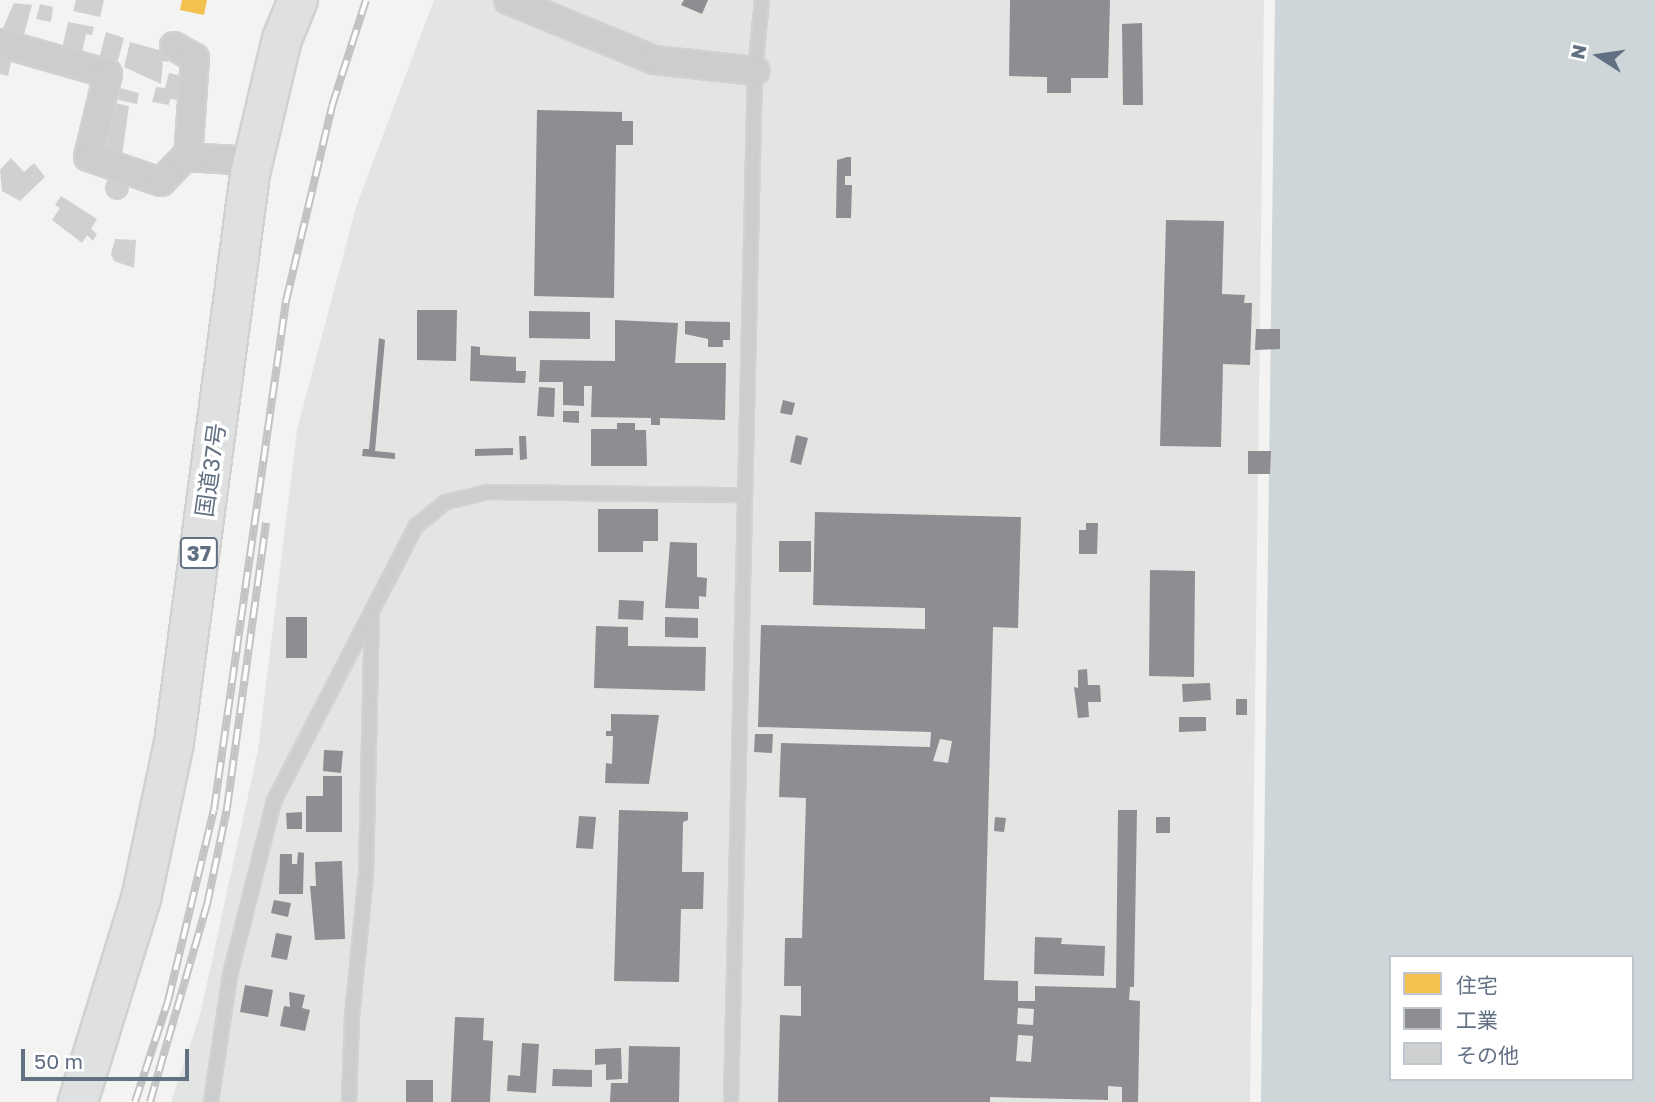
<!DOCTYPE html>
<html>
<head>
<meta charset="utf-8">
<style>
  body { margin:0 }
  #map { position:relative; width:1655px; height:1102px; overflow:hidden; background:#f3f4f1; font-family:"Golos Text","Noto Sans JP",sans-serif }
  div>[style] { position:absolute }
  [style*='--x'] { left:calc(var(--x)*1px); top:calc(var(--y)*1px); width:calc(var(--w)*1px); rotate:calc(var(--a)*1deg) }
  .built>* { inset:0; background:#e3e5e3 }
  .water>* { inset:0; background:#cfd6d9 }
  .homes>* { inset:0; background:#f2c14e }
  .industry>* { inset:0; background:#8d8d92 }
  .building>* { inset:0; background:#cfd1d1 }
  .round { border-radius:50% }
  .roads { filter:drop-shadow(2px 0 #d0d1d1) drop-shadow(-2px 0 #d0d1d1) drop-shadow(0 2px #d0d1d1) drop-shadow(0 -2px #d0d1d1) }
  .lane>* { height:12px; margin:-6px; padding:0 6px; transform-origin:6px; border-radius:6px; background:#cccdce }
  .street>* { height:26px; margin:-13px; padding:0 13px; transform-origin:13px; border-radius:13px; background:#cccdce }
  .highway>* { height:38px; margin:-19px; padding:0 19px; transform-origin:19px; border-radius:19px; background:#dfe0e1 }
  .rail>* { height:8px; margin-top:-4px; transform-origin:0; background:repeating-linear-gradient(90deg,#fff 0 16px,#c2c3c4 0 32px); box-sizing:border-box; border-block:2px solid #c2c3c4 }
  span { translate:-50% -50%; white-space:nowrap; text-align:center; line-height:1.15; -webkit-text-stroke:7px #fff; paint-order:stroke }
  .shield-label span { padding:2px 5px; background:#fff; border:2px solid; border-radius:5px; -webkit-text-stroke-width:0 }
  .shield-label { font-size:21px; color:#617083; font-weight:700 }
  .street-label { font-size:23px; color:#617083 }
  .legend { position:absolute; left:1389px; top:955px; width:245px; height:126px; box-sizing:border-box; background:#fff; border:2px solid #c0c6cd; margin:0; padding:9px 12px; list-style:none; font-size:21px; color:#617083 }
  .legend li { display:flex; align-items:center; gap:14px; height:35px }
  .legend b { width:35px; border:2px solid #c0c6cd }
  .north { position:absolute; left:1564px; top:21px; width:70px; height:70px; -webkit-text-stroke:5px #fff; paint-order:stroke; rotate:282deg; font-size:19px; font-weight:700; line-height:28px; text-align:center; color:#617083 }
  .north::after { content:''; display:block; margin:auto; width:24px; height:32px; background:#617083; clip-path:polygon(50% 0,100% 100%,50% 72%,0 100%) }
  .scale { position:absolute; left:21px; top:1049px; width:168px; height:32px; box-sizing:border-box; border:4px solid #617083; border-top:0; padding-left:9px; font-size:21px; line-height:24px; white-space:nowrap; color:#617083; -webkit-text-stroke:5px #fff; paint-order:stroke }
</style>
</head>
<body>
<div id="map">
  <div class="built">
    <div style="clip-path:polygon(434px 0,1264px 0,1250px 1102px,171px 1102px,200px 1015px,258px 750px,297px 430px,356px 207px)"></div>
  </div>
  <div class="water">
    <div style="clip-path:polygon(evenodd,1275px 0,1655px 0,1655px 1102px,1261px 1102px,1275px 0,1391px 957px,1632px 957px,1632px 1079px,1391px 1079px,1391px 957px)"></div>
  </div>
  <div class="homes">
    <div style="clip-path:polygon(182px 0,207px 0,204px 15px,180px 10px)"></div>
  </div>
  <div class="industry">
    <div style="clip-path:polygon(684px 0,708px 0,702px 14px,681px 5px)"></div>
    <div style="clip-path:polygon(1010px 0,1110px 0,1108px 78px,1071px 78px,1071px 93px,1047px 93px,1047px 77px,1009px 76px)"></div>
    <div style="clip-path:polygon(1142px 23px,1143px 105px,1123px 105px,1122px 24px)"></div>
    <div style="clip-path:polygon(537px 110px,622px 112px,622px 121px,633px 121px,633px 145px,616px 145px,614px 298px,534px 296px)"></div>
    <div style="clip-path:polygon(847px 157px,851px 157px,851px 176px,845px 176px,845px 185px,852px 185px,851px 218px,836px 218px,837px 160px)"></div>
    <div style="clip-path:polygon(1166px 220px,1224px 221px,1222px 294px,1245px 295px,1244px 303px,1252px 303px,1250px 365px,1223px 364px,1221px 447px,1160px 446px)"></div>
    <div style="clip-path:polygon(417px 310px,457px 310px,456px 361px,417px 360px)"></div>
    <div style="clip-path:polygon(529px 311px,590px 312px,590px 339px,529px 338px)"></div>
    <div style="clip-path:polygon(615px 320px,678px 323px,675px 363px,726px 363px,725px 420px,660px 418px,660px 425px,651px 425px,651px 418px,591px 417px,592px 386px,584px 386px,584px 406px,563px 405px,563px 382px,539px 382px,540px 360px,615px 361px)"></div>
    <div style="clip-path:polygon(685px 321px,730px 322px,730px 340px,723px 340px,723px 347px,708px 347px,708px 339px,685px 334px)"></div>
    <div style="clip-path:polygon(1256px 329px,1280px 329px,1280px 349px,1255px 350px)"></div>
    <div style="clip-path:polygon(379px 338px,385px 340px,375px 451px,395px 453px,395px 459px,362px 456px,363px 449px,369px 449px)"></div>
    <div style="clip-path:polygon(471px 346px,480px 347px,480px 355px,516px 357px,516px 371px,526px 371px,525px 383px,470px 381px)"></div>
    <div style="clip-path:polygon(539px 387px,555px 388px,554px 417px,537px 416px)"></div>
    <div style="clip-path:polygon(783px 400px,795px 403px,792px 415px,780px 413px)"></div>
    <div style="clip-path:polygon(563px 411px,579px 411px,579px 423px,563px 422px)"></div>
    <div style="clip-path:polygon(617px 423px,635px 423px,635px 430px,646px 430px,647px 466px,591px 466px,591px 429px,617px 429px)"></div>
    <div style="clip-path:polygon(796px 435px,808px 438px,801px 465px,790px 462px)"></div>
    <div style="clip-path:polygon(519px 436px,526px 436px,527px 459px,520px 460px)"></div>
    <div style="clip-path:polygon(513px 448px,513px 455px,475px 456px,475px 449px)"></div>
    <div style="clip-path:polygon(1248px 451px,1271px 451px,1270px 474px,1248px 474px)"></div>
    <div style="clip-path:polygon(598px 509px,658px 509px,658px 541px,643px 541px,643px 552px,598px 552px)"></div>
    <div style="clip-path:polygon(evenodd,815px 512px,1021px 517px,1018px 628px,993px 627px,984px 980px,1018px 981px,1018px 1001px,1035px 1001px,1035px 986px,1116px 988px,1118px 810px,1137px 810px,1134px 987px,1130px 987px,1129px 1000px,1140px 1001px,1138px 1102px,1122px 1102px,1122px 1087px,1108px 1086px,1108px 1100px,990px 1097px,990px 1102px,778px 1102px,780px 1015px,801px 1016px,801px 986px,784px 986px,785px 938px,802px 938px,806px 798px,779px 797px,781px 743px,930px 747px,931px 732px,758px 727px,761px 625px,925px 629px,925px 608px,813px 605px,815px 512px,940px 739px,952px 741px,948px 763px,933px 761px,940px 739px,815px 512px,1018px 1008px,1034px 1009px,1033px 1025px,1017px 1024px,1018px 1008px,815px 512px,1018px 1035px,1033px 1036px,1031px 1062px,1016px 1061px,1018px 1035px)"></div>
    <div style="clip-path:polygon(1086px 523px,1098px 523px,1097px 554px,1079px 554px,1079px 530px,1086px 530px)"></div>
    <div style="clip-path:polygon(779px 541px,811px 541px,811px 572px,779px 572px)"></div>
    <div style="clip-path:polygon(670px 542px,697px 543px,697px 577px,707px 578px,706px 597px,699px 596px,699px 609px,665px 608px)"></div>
    <div style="clip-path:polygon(1150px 570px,1195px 571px,1194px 677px,1149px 676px)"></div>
    <div style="clip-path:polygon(619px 600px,644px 601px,643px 620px,618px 619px)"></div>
    <div style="clip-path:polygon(286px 617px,307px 617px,307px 658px,286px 658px)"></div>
    <div style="clip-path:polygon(665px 617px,698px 618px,698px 638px,665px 637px)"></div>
    <div style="clip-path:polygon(596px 626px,628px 627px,628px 646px,706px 647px,705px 691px,594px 688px)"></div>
    <div style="clip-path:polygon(1087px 669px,1088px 685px,1100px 685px,1101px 702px,1088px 702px,1089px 717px,1078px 718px,1074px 687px,1078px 688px,1078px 670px)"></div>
    <div style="clip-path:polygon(1210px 683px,1211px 700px,1183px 702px,1182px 684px)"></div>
    <div style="clip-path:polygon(1236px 699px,1247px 699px,1247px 715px,1236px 715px)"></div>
    <div style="clip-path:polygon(611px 714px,659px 715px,649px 784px,605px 783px,606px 763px,612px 764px,613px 736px,606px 736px,606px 731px,611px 731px)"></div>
    <div style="clip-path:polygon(1179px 717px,1206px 717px,1206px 731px,1179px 732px)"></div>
    <div style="clip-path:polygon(755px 734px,773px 734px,772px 753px,754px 752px)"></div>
    <div style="clip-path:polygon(324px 750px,343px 751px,341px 773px,323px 771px)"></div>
    <div style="clip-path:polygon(323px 776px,342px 776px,342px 832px,306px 832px,306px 796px,323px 796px)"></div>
    <div style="clip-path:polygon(619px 810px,688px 812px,688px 820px,683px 822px,682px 872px,704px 872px,703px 909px,681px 909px,679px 982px,614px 981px)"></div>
    <div style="clip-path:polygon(302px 812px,302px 829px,287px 829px,286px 813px)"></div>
    <div style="clip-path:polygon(579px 816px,596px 817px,593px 849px,576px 848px)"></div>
    <div style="clip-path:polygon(995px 817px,1006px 818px,1004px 832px,994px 831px)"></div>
    <div style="clip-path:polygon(1156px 817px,1170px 817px,1170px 833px,1156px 833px)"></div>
    <div style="clip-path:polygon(298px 852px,304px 853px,303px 894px,279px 894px,280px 854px,292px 854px,292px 864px,297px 864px)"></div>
    <div style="clip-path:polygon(342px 861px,345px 939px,315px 940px,310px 886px,316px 886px,315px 862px)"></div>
    <div style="clip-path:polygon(274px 900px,291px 903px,288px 917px,271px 913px)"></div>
    <div style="clip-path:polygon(276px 933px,292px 936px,287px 960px,271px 957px)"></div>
    <div style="clip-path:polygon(1035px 937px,1062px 938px,1061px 944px,1105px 946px,1104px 976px,1034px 974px)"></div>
    <div style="clip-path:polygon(245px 985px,273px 990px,268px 1017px,240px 1012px)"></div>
    <div style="clip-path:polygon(289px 992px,305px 995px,302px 1008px,310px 1010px,305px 1031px,280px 1026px,284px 1006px,290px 1007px)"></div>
    <div style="clip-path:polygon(455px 1017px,484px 1018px,483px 1040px,493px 1041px,490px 1102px,451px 1102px)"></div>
    <div style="clip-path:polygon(522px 1043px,539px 1044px,536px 1093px,507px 1091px,508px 1075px,520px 1076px)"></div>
    <div style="clip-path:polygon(629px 1046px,680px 1047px,679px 1102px,610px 1102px,611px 1083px,628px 1083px)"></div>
    <div style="clip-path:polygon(621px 1048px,622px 1079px,606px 1080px,606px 1064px,595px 1065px,595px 1049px)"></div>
    <div style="clip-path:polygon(553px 1069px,592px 1070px,592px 1087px,552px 1086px)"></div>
    <div style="clip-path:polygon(406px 1080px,433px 1080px,433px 1102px,406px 1102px)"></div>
  </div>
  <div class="building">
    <div style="clip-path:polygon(76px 0,104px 0,100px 17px,73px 11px)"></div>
    <div style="clip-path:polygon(14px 3px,32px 5px,22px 42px,2px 30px)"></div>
    <div style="clip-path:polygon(40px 4px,53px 7px,51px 22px,36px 19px)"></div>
    <div style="clip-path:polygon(68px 22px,94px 27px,92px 35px,86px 34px,81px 57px,61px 53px)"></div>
    <div style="clip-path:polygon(106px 32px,124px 38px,116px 68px,98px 63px)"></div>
    <div style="clip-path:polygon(130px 42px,170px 53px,168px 62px,163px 61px,161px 84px,124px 67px)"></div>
    <div style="clip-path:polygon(0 54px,12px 58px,8px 76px,0 74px)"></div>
    <div style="clip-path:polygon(169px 73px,186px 77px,183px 92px,178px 100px,170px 99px,169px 105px,152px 102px,156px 87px,165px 88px)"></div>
    <div style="clip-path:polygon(120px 88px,139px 93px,137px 104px,118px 100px)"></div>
    <div style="clip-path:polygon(111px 102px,129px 106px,122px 156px,94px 149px)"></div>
    <div style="clip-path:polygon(11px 158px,24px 172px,34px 163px,45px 177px,20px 201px,2px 191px,0 170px)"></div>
    <div class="round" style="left:105px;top:176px;width:24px;height:24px"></div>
    <div style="clip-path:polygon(61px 196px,97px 219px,91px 229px,97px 234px,93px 241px,87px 235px,82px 243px,52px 220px,60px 208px,55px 205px)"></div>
    <div style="clip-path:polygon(115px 239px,136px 240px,134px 268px,114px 261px,111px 254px)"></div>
  </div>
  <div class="roads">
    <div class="lane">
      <div style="--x:211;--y:1102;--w:128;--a:-81.5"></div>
      <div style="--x:230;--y:975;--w:179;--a:-75.8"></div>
      <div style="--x:274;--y:801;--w:309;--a:-62.7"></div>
      <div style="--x:416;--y:526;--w:38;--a:-39"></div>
      <div style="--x:446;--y:502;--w:43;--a:-13.4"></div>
      <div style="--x:488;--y:492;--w:256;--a:0.7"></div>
      <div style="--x:349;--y:1102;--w:85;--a:-88"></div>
      <div style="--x:352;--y:1017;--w:144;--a:-84.4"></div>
      <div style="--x:366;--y:874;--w:256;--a:-88.7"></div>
      <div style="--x:731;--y:1102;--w:1031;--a:-88.67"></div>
      <div style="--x:755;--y:71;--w:71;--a:-84.4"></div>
    </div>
    <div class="street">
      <div style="--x:508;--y:0;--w:158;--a:22.3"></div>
      <div style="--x:654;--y:60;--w:102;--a:6.2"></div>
      <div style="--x:0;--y:43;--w:112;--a:16"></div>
      <div style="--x:108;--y:74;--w:85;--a:103.5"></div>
      <div style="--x:88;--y:157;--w:77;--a:18.9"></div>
      <div style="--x:161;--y:182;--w:35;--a:-46"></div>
      <div style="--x:185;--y:157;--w:67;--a:3.4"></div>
      <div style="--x:174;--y:46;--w:24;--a:30"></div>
      <div style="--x:195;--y:58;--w:99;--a:94"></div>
    </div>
    <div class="highway">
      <div style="--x:78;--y:1102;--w:213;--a:-72.8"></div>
      <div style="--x:141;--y:899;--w:159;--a:-78.1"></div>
      <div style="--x:174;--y:743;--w:574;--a:-82.39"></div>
      <div style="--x:250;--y:174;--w:139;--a:-76.7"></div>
      <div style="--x:282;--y:39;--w:42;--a:-67.7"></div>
    </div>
  </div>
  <div class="rail">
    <div style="--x:135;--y:1102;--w:106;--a:-71.9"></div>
    <div style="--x:168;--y:1001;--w:196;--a:-76.5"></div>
    <div style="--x:214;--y:810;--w:514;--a:-81.95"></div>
    <div style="--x:286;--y:301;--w:200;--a:-76.7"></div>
    <div style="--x:332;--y:106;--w:111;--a:-72.2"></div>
    <div style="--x:150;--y:1102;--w:205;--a:-73.9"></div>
    <div style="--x:207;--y:905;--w:99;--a:-78.3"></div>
    <div style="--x:227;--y:808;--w:288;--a:-82.2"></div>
  </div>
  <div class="shield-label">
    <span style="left:199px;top:553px">37</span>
  </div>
  <div class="street-label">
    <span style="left:210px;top:470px;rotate:-82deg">国道37号</span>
  </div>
  <ul class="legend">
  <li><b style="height:19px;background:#f2c14e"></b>住宅</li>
  <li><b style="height:19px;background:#8d8d92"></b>工業</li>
  <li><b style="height:19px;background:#cfd1d1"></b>その他</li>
  </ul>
  <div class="north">N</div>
  <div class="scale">50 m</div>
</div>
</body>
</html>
